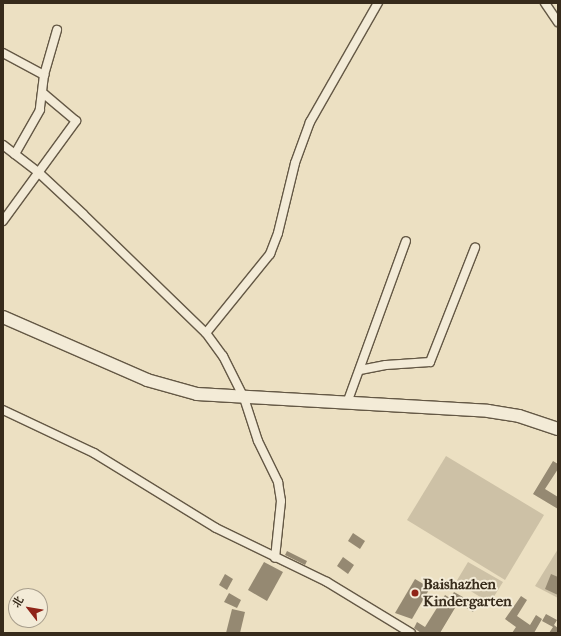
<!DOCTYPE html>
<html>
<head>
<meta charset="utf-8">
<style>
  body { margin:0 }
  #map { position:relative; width:561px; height:636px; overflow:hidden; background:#ece0c2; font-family:"IM FELL French Canon","Noto Serif SC",serif }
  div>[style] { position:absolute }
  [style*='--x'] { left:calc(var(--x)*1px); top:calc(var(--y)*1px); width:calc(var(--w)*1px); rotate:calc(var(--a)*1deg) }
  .green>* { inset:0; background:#cdc1a6 }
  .building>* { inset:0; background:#958972 }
  .roads { filter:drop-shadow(1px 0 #645845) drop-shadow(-1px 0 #645845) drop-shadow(0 1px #645845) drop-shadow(0 -1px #645845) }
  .minor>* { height:8px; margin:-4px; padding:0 4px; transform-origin:4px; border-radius:4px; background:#f3ebd7 }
  .secondary>* { height:12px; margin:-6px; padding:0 6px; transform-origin:6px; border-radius:6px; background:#f3ebd7 }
  .dots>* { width:11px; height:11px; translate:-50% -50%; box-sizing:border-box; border:2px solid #f3ebd7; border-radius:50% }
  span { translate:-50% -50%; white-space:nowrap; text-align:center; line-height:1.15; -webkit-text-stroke:4px #f3ebd7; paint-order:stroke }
  .poi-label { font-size:15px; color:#372b1b; font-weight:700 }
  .left { translate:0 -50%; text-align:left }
  .frame { position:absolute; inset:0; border:4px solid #372b1b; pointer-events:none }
  .north { position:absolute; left:8px; top:588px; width:40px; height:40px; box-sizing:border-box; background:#f3ebd7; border:1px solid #a89e8c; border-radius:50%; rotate:301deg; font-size:11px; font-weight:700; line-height:16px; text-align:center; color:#372b1b }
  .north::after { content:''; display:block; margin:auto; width:14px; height:18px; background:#8f2418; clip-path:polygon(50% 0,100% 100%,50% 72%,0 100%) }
</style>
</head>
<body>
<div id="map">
  <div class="green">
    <div style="clip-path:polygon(446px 456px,544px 515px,505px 580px,407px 520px)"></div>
    <div style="clip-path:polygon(558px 549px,558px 598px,535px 586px)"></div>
    <div style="clip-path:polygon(468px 562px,503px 582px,490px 603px,456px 582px)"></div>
  </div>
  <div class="building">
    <div style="clip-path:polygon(553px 461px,558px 464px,558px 469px,545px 489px,558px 497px,558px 509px,533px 494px)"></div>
    <div style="clip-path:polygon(353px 533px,365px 541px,360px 549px,348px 541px)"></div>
    <div style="clip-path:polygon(287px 551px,307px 561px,305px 565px,285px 555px)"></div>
    <div style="clip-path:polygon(343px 557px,354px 565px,348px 574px,337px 566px)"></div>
    <div style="clip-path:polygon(264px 562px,283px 572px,267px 601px,248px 590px)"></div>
    <div style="clip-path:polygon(225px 574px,233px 579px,227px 590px,219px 585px)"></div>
    <div style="clip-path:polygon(551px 574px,558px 577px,558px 595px,545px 589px)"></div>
    <div style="clip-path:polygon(415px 579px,430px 588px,412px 619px,395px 613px)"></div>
    <div style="clip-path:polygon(454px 592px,477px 605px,473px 612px,458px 603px,440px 633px,421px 633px,414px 628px,417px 622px,425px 627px,445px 595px,450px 598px)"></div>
    <div style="clip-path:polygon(229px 593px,241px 600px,237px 608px,224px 602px)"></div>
    <div style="clip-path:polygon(521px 596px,527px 600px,517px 616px,530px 625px,536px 615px,542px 619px,534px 633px,512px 633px,516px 627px,505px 619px)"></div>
    <div style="clip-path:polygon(232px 609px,245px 612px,240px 633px,226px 633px)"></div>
    <div style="clip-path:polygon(546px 614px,557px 620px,554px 625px,558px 628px,558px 633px,549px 633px,553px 627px,542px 621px)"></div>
  </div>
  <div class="roads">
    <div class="minor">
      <div style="--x:545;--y:3;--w:23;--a:56"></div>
      <div style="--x:3;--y:53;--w:47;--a:28.2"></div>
      <div style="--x:44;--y:75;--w:35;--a:97"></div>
      <div style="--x:40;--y:110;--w:51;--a:119.6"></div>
      <div style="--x:44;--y:75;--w:47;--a:-73.9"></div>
      <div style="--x:3;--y:145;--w:44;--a:37.6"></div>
      <div style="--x:38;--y:172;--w:62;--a:43"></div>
      <div style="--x:83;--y:214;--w:171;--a:44.1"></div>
      <div style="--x:206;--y:333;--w:29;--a:54"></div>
      <div style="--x:223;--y:356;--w:47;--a:63.4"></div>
      <div style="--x:244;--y:398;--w:45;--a:72"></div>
      <div style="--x:258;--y:441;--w:46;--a:64"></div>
      <div style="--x:278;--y:482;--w:19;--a:81"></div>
      <div style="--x:281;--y:501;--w:57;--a:96"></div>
      <div style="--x:3;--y:221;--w:124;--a:-53.9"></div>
      <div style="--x:76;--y:121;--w:42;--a:-139.8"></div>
      <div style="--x:206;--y:333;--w:102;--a:-51"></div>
      <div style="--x:270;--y:254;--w:22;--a:-69"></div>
      <div style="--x:278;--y:233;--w:72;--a:-76.3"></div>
      <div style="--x:295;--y:163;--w:44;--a:-69.9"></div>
      <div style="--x:310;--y:122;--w:137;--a:-60.3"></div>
      <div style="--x:360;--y:370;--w:26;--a:-11"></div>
      <div style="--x:386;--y:365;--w:44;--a:-3.9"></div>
      <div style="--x:430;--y:362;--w:123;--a:-68.5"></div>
      <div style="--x:347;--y:403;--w:172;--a:-70"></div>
      <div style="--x:3;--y:410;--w:101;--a:25.3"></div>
      <div style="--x:94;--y:453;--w:143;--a:31.6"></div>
      <div style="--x:216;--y:528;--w:123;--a:25.9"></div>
      <div style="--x:327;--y:582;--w:98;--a:31.3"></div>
    </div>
    <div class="secondary">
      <div style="--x:3;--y:317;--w:157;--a:23.6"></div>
      <div style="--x:147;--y:380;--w:52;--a:15.6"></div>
      <div style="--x:197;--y:394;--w:291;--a:3.3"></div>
      <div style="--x:488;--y:411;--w:31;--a:9"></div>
      <div style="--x:519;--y:416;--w:41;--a:18.4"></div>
    </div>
  </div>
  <div class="dots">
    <div style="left:415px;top:593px;background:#8f2418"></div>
  </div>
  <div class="poi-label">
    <span class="left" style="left:423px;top:593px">Baishazhen<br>Kindergarten</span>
  </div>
  <div class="frame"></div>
  <div class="north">北</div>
</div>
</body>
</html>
